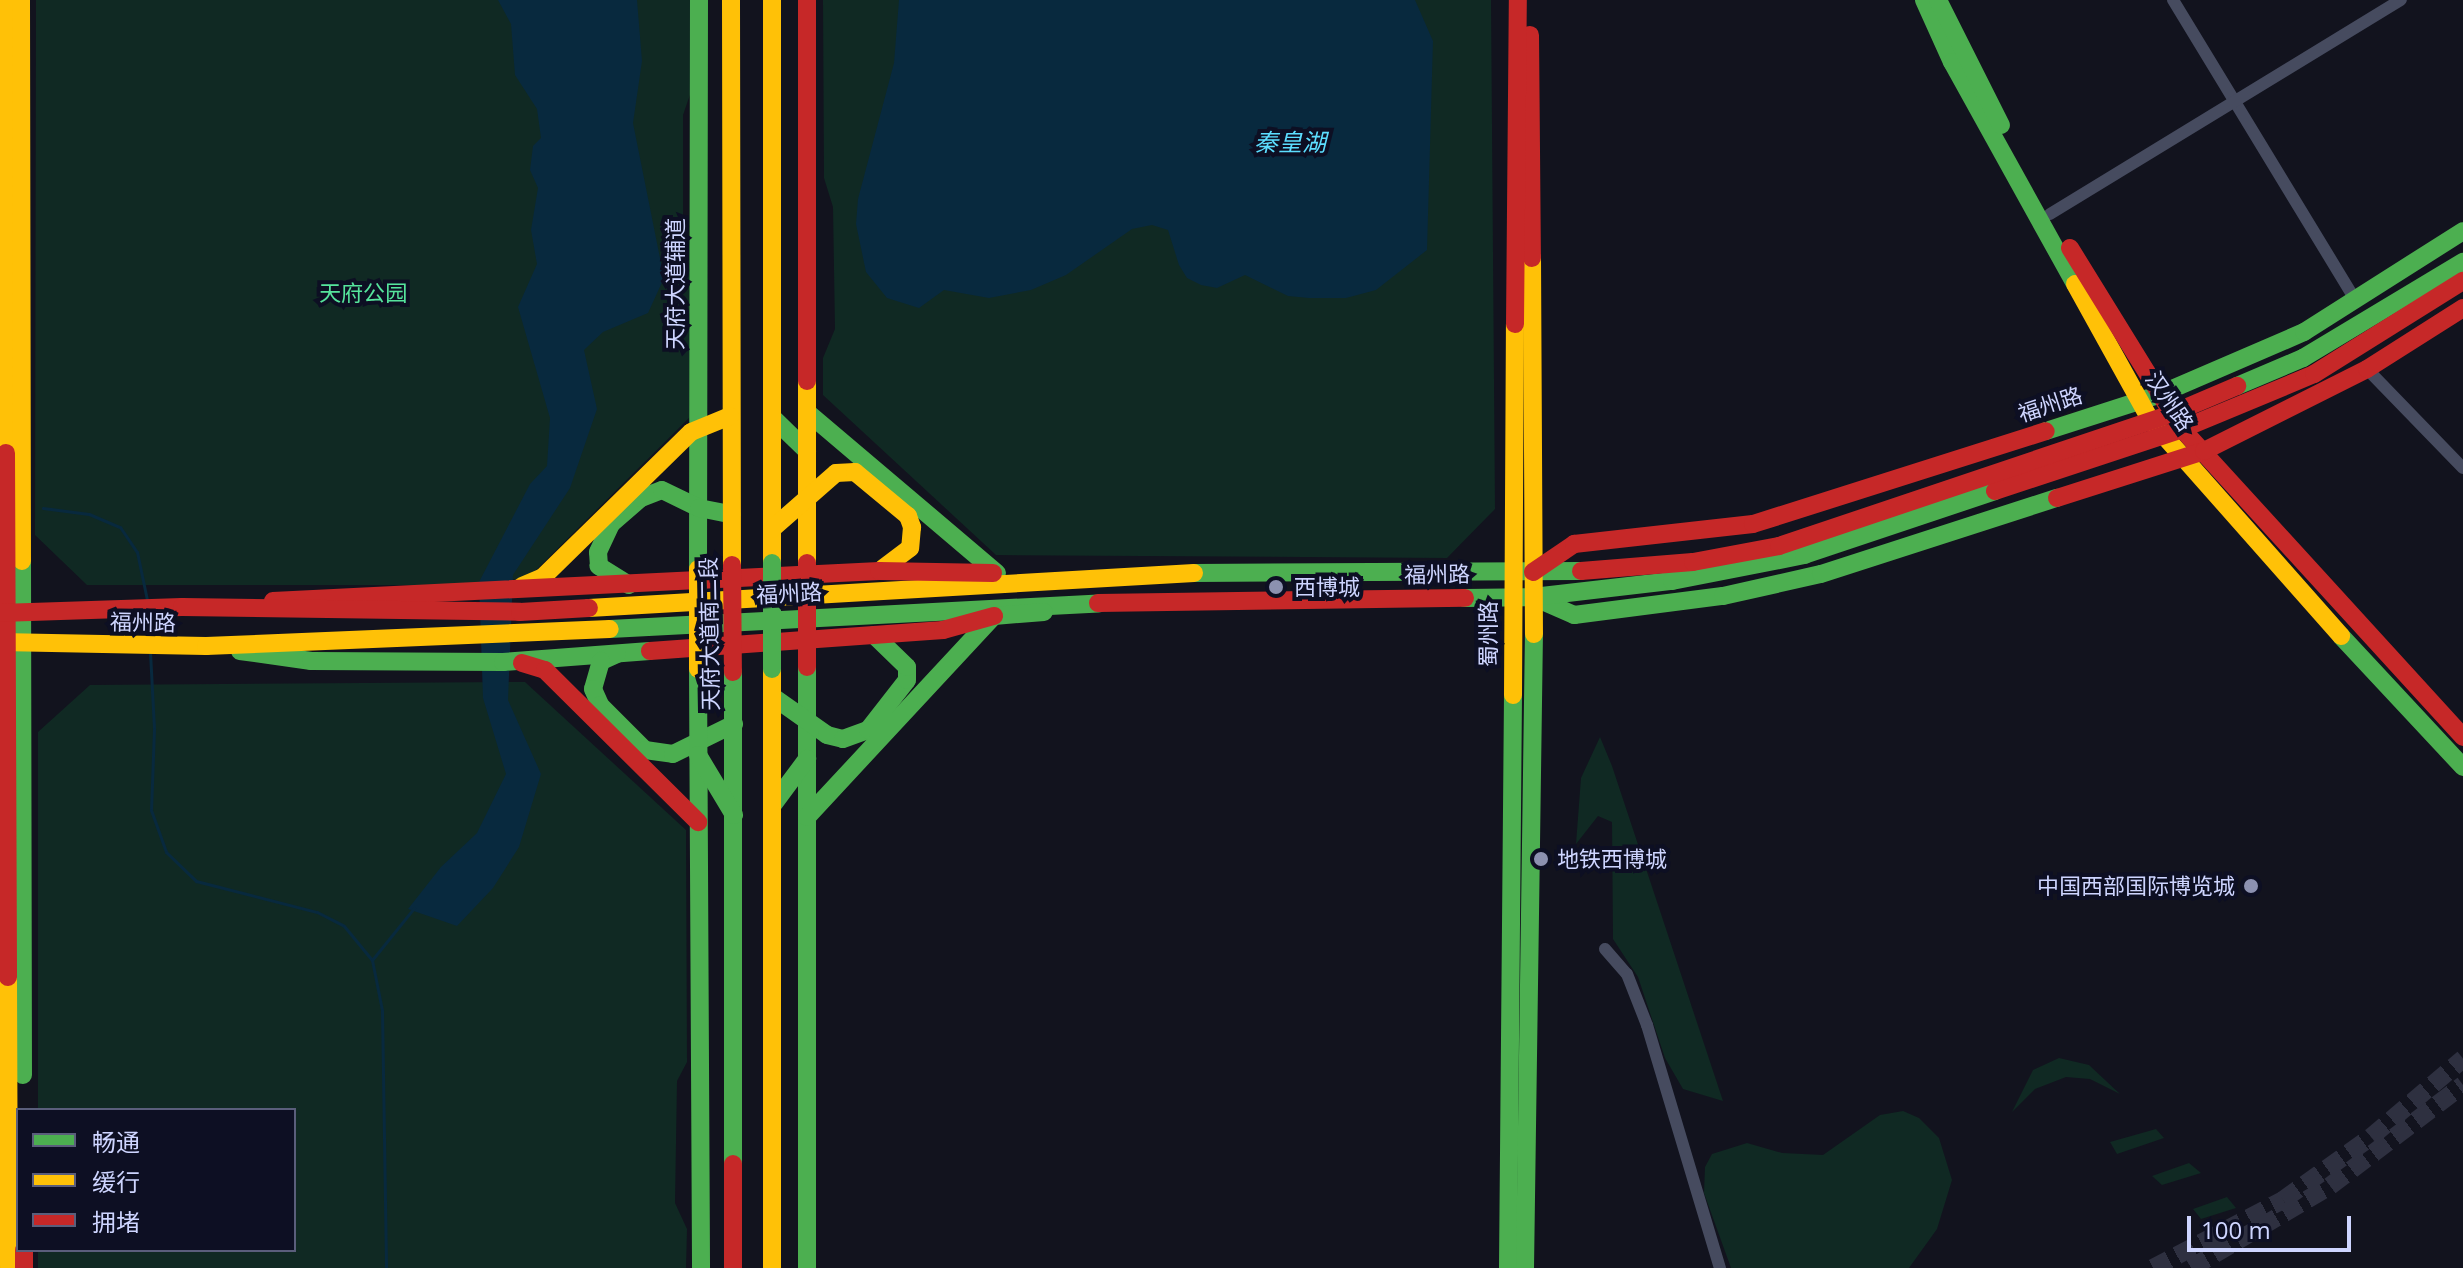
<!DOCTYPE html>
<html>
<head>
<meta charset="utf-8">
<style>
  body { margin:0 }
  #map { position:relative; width:2463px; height:1268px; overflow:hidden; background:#12131e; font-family:"Open Sans","Noto Sans SC",sans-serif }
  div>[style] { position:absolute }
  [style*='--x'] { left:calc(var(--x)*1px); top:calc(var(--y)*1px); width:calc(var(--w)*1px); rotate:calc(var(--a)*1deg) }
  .green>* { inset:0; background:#102923 }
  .water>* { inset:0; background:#08293e }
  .stream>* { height:3px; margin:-1.5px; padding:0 1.5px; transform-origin:1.5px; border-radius:1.5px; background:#08293e }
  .secondary-tunnel>* { height:18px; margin-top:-9px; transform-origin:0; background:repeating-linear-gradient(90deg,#2e3040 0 18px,transparent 0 27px) }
  .street>* { height:12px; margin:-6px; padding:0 6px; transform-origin:6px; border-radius:6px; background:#464b5f }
  .fast>* { height:18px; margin:-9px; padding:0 9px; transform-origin:9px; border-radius:9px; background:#4caf50 }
  .slow>* { height:18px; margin:-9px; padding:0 9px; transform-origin:9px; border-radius:9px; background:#ffc107 }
  .jam>* { height:18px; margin:-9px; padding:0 9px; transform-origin:9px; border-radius:9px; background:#c62828 }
  .fast-bridge>* { height:18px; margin:-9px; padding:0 9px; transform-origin:9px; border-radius:9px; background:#4caf50 }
  .slow-bridge>* { height:18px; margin:-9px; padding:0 9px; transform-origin:9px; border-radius:9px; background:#ffc107 }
  .jam-bridge>* { height:18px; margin:-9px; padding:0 9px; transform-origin:9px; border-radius:9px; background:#c62828 }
  .dots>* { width:22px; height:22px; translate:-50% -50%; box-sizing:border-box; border:4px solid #0d0f23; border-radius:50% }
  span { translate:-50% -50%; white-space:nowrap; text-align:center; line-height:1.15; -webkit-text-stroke:8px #0d0f23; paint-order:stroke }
  .street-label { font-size:22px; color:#ced5ff }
  .park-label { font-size:22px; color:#56e49c }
  .poi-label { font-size:22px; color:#ced5ff }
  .left { translate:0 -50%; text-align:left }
  .right { translate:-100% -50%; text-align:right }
  .water-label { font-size:24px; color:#5cdeff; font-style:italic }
  .legend { position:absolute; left:16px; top:1108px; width:280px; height:144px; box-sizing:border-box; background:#0d0f23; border:2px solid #5a5e7b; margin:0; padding:10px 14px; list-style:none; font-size:24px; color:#ced5ff }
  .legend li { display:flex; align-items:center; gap:16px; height:40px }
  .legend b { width:40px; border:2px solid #5a5e7b }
  .scale { position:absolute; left:2187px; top:1216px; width:164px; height:36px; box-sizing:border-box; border:4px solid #ced5ff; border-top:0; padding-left:10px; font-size:24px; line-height:28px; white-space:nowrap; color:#ced5ff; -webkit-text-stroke:6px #0d0f23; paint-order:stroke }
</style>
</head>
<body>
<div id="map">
  <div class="green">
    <div style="clip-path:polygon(36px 0,692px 0,693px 86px,683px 115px,683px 222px,693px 256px,692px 415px,528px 578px,461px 585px,87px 585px,35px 535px)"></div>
    <div style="clip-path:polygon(823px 0,1491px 0,1495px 509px,1447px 558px,996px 555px,823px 395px,823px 358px,835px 329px,833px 207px,824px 178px)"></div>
    <div style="clip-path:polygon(525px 682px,686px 830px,687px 1062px,677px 1081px,675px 1203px,687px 1229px,686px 1268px,38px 1268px,38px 1250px,294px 1250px,294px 1110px,38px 1110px,38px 732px,90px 685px)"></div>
    <div style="clip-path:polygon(1600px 737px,1612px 766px,1723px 1101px,1683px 1089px,1665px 1058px,1638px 977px,1613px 939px,1612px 822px,1598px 816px,1576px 844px,1581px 778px)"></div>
    <div style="clip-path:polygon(2059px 1058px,2089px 1065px,2120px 1094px,2090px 1079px,2066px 1077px,2035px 1089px,2012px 1112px,2033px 1070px)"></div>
    <div style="clip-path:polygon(1903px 1111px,1919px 1118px,1939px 1138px,1952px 1180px,1937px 1229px,1909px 1268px,1731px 1268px,1704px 1193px,1705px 1167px,1712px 1154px,1747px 1143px,1782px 1153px,1823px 1155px,1880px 1115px)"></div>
    <div style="clip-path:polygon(2156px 1129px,2164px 1138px,2117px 1154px,2110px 1142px)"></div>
    <div style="clip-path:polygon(2189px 1163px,2201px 1173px,2162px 1185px,2152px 1176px)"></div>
    <div style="clip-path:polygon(2227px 1197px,2236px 1208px,2201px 1219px,2193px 1209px)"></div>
  </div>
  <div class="water">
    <div style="clip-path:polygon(498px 0,637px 0,642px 61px,633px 123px,664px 278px,648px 313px,603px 332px,584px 350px,597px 409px,570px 488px,513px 575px,508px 700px,541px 774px,519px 847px,493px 888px,457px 926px,408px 909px,441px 867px,477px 833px,506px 774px,483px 698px,479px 582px,530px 484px,547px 466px,550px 418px,518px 307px,537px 264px,531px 230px,538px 188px,530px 170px,533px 146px,541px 138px,537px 109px,515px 75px,511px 24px)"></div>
    <div style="clip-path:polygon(899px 0,1415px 0,1433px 41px,1427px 250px,1376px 290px,1346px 298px,1309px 298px,1288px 296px,1245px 275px,1217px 288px,1201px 285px,1187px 278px,1179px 265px,1168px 230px,1152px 225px,1132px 229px,1066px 275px,1031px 290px,989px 298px,944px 290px,919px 308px,887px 298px,866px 272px,856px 224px,858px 199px,894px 63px)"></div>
  </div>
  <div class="stream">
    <div style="--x:43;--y:508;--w:46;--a:7.4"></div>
    <div style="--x:89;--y:514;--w:34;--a:23"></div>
    <div style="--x:120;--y:527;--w:30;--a:56"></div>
    <div style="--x:137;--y:552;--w:49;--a:78.2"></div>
    <div style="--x:148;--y:616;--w:20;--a:87"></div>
    <div style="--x:150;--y:652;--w:77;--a:87"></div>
    <div style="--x:154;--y:729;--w:81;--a:92.1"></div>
    <div style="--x:151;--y:810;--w:45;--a:70.3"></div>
    <div style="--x:166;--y:852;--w:42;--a:44"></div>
    <div style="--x:196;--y:881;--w:125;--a:14.4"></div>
    <div style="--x:317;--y:912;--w:30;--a:27"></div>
    <div style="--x:344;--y:926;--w:44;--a:50.5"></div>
    <div style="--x:372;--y:960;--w:51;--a:78.7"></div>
    <div style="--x:382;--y:1010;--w:258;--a:89.1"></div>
    <div style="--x:372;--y:960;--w:67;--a:-51.1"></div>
  </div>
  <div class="secondary-tunnel">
    <div style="--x:2153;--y:1268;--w:147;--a:-27.6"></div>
    <div style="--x:2283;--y:1200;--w:108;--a:-35.6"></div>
    <div style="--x:2371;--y:1137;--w:121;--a:-40.3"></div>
    <div style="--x:2191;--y:1268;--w:161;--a:-30.5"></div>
    <div style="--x:2330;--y:1186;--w:167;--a:-37.2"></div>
  </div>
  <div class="street">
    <div style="--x:2173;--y:0;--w:352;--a:58.7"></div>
    <div style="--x:2050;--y:214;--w:411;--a:-31.4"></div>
    <div style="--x:2367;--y:369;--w:138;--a:45.9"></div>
    <div style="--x:1605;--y:949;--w:33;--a:49"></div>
    <div style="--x:1627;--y:974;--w:55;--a:68.6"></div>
    <div style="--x:1647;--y:1025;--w:254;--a:73.3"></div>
  </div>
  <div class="fast">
    <div style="--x:1924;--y:0;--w:68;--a:65.7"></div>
    <div style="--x:1952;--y:62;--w:254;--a:61"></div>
    <div style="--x:1938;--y:0;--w:140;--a:63.3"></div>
    <div style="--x:2237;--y:386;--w:72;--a:-23"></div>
    <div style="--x:2303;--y:358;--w:187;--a:-31"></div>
    <div style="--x:807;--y:412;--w:249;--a:40.3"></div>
    <div style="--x:772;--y:417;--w:49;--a:44.2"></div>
    <div style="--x:2046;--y:431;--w:118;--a:-17.8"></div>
    <div style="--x:2158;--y:395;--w:159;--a:-23.3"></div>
    <div style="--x:2304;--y:332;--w:188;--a:-32.4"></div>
    <div style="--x:22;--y:561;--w:514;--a:89.89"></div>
    <div style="--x:698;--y:569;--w:569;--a:-89.9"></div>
    <div style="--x:1194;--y:573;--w:387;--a:-0.3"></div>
    <div style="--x:629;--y:585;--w:36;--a:-148"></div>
    <div style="--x:599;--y:566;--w:14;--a:-94"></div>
    <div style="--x:598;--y:552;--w:31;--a:-65"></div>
    <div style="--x:611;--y:524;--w:40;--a:-41"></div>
    <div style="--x:641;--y:498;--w:22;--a:-21"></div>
    <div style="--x:662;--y:490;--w:41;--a:25.9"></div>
    <div style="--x:699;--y:508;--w:33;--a:11"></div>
    <div style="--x:1533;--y:597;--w:45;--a:23.7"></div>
    <div style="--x:1574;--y:615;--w:150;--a:-7.3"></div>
    <div style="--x:1723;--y:596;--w:100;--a:-12.7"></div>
    <div style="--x:1821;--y:574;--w:248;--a:-17.9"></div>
    <div style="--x:1465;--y:598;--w:68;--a:-0.8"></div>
    <div style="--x:1533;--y:597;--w:140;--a:-6.6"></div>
    <div style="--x:1672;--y:581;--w:135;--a:-11.1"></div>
    <div style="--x:1804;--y:555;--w:201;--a:-18.5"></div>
    <div style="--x:610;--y:629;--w:489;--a:-3"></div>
    <div style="--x:2341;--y:636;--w:179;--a:47"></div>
    <div style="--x:240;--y:651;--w:72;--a:8"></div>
    <div style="--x:311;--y:661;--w:192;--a:0.3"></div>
    <div style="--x:503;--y:662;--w:147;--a:-4.3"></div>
    <div style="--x:617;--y:654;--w:17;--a:156"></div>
    <div style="--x:601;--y:661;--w:29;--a:106"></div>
    <div style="--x:593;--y:689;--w:17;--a:66"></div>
    <div style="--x:600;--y:705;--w:64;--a:45"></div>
    <div style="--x:645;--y:750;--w:28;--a:8"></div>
    <div style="--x:673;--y:754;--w:68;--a:-26.2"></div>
    <div style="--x:807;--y:667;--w:601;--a:90"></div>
    <div style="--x:698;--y:669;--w:599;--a:89.71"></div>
    <div style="--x:733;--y:672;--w:492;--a:90"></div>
    <div style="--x:772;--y:696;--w:67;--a:35.3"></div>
    <div style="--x:827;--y:735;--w:16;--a:14"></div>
    <div style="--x:843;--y:739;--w:27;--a:-20"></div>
    <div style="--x:868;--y:730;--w:63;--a:-52"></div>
    <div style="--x:907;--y:680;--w:13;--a:-90"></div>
    <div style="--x:907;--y:667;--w:46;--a:-135.9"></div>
    <div style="--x:698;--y:755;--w:70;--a:59"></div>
    <div style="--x:772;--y:806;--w:59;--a:-53.3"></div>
    <div style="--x:807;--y:817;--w:275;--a:-47.1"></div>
    <div style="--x:994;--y:616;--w:50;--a:-4.6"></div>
    <div style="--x:1508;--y:1268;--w:573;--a:-89.5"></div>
    <div style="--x:1525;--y:1268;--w:634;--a:-89.19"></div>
  </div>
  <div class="slow">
    <div style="--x:5;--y:0;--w:453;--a:89.9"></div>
    <div style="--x:21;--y:0;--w:561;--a:89.9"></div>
    <div style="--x:731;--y:0;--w:565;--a:89.9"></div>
    <div style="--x:772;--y:0;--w:563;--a:90"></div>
    <div style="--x:1532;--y:258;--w:376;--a:89.7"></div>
    <div style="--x:2075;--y:284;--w:157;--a:61"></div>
    <div style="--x:2151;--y:421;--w:287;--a:48.5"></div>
    <div style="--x:807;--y:381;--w:182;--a:90"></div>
    <div style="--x:772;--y:529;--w:85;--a:-41.2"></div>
    <div style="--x:836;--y:473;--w:19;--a:-3"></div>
    <div style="--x:855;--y:472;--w:69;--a:39.7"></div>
    <div style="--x:908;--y:516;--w:12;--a:70"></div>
    <div style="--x:912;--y:527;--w:21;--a:95"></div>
    <div style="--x:910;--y:548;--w:34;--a:143"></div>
    <div style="--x:522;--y:586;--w:23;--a:-23"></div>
    <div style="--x:543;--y:577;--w:207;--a:-44.4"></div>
    <div style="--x:691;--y:432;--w:42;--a:-22.3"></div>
    <div style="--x:589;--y:608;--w:606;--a:-3.31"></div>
    <div style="--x:0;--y:642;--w:206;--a:1.1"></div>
    <div style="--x:206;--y:646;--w:404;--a:-2.4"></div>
    <div style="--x:772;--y:669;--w:599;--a:90"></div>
    <div style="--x:1513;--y:695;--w:371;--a:-89.7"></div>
    <div style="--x:8;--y:977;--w:291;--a:89.8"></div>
  </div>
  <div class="jam">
    <div style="--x:807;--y:0;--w:381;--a:90"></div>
    <div style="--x:1530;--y:35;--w:223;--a:89.5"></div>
    <div style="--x:2070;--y:248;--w:213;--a:58.3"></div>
    <div style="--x:2182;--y:429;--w:417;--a:47.6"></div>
    <div style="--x:1515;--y:324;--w:324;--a:-89.5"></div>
    <div style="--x:6;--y:453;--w:524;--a:89.78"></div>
    <div style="--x:1995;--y:491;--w:197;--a:-18.3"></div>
    <div style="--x:2182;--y:429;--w:143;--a:-22.6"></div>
    <div style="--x:2314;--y:374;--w:176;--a:-32"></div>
    <div style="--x:2057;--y:498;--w:154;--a:-17.7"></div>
    <div style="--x:2204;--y:451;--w:182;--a:-26.7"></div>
    <div style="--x:2367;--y:369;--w:114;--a:-32.4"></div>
    <div style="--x:1581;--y:571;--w:112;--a:-4.6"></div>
    <div style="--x:1693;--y:562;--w:87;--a:-10.5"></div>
    <div style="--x:1779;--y:546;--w:414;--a:-18.6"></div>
    <div style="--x:2171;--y:414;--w:72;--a:-23"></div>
    <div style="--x:1533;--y:572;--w:50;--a:-34.3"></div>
    <div style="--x:1574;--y:544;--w:180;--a:-6.4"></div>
    <div style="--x:1753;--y:524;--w:307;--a:-17.6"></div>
    <div style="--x:273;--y:601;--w:607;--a:-2.83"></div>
    <div style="--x:879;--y:571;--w:114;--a:1"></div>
    <div style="--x:1098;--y:603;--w:367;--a:-0.8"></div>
    <div style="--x:0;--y:613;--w:182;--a:-1.9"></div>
    <div style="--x:182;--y:607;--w:338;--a:0.8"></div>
    <div style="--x:520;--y:612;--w:69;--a:-3.3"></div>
    <div style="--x:650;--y:651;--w:294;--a:-4.1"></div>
    <div style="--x:943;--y:630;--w:53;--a:-15.4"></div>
    <div style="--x:522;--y:663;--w:24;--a:17"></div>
    <div style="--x:545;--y:670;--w:216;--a:44.8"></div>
    <div style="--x:733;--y:1164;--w:104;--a:90"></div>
    <div style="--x:24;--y:1250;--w:18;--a:90"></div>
  </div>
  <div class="fast-bridge">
    <div style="--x:772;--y:563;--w:106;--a:90"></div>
  </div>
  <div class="slow-bridge">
    <div style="--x:698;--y:569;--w:100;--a:90"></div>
  </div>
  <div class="jam-bridge">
    <div style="--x:807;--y:563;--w:104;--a:90"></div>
    <div style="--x:732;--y:565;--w:107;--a:89.5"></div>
  </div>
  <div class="dots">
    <div style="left:1276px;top:587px;background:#8c91b0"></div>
    <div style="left:1541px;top:859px;background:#8c91b0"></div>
    <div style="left:2251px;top:886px;background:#8c91b0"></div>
  </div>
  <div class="street-label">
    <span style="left:675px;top:284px;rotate:-90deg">天府大道辅道</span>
    <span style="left:2170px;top:401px;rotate:56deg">汉州路</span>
    <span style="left:2050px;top:404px;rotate:-18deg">福州路</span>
    <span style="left:1437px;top:574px;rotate:-1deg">福州路</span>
    <span style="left:789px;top:593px;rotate:-3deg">福州路</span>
    <span style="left:143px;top:622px;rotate:1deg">福州路</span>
    <span style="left:709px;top:634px;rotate:-91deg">天府大道南二段</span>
    <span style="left:1488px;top:634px;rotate:-90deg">蜀州路</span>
  </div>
  <div class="park-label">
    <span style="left:363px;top:293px">天府公园</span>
  </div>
  <div class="poi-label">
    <span class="left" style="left:1294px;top:587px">西博城</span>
    <span class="left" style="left:1557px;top:859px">地铁西博城</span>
    <span class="right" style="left:2235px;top:886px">中国西部国际博览城</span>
  </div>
  <div class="water-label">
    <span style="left:1290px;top:142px">秦皇湖</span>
  </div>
  <ul class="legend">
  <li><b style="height:10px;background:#4caf50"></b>畅通</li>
  <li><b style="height:10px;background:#ffc107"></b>缓行</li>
  <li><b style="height:10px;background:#c62828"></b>拥堵</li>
  </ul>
  <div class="scale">100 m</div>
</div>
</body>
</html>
